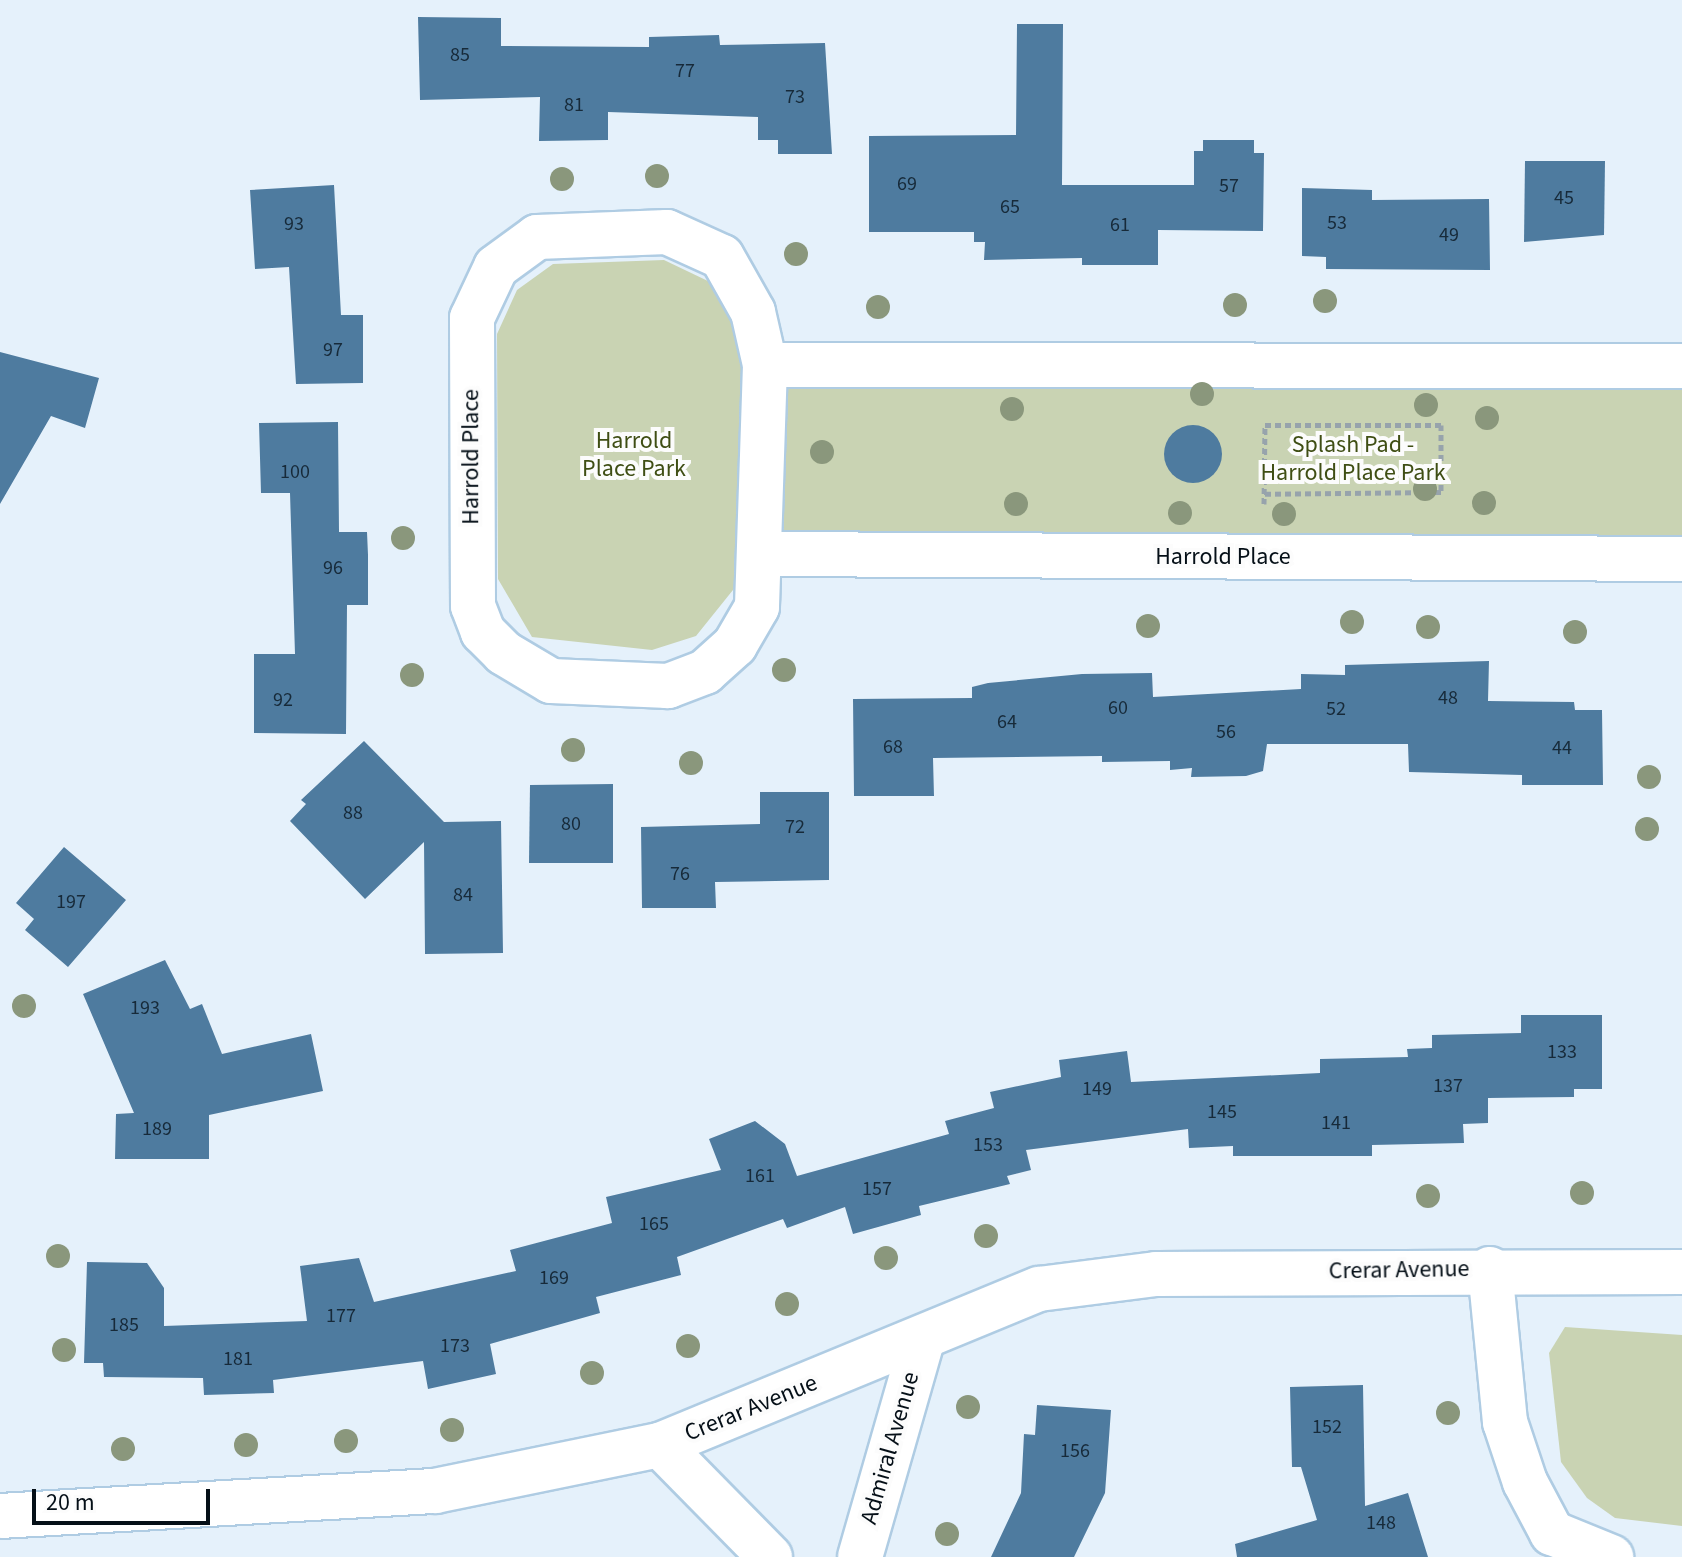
<!DOCTYPE html>
<html>
<head>
<meta charset="utf-8">
<style>
  body { margin:0 }
  #map { position:relative; width:1682px; height:1557px; overflow:hidden; background:#e5f1fb; font-family:"Source Sans 3",sans-serif }
  div>[style] { position:absolute }
  [style*='--x'] { left:calc(var(--x)*1px); top:calc(var(--y)*1px); width:calc(var(--w)*1px); rotate:calc(var(--a)*1deg) }
  .green>* { inset:0; background:#c9d3b3 }
  .building>* { inset:0; background:#4e7b9f }
  .round { border-radius:50% }
  .path>* { height:5px; margin-top:-2.5px; transform-origin:0; background:repeating-linear-gradient(90deg,#97a3ac 0 6px,transparent 0 10px) }
  .roads { filter:drop-shadow(2px 0 #afcce3) drop-shadow(-2px 0 #afcce3) drop-shadow(0 2px #afcce3) drop-shadow(0 -2px #afcce3) }
  .minor>* { height:44px; margin:-22px; padding:0 22px; transform-origin:22px; border-radius:22px; background:#fff }
  .trees>* { width:24px; height:24px; margin:-12px; border-radius:50%; background:#8a977c }
  span { translate:-50% -50%; white-space:nowrap; text-align:center; line-height:1.15; -webkit-text-stroke:8px #fcfcfc; paint-order:stroke }
  .number-label { font-size:20px; color:#172a39 }
  .number-label span { -webkit-text-stroke-width:0 }
  .park-label { font-size:24px; color:#3f4e14 }
  .street-label { font-size:24px; color:#050f17 }
  .scale { position:absolute; left:32px; top:1489px; width:178px; height:36px; box-sizing:border-box; border:4px solid #050f17; border-top:0; padding-left:10px; font-size:24px; line-height:28px; white-space:nowrap; color:#050f17; -webkit-text-stroke:6px #fcfcfc; paint-order:stroke }
</style>
</head>
<body>
<div id="map">
  <div class="green">
    <div style="clip-path:polygon(664px 260px,710px 282px,726px 300px,747px 374px,1682px 383px,1682px 536px,746px 535px,741px 580px,696px 636px,652px 650px,532px 637px,498px 579px,497px 334px,517px 290px,553px 264px)"></div>
    <div style="clip-path:polygon(1565px 1327px,1682px 1335px,1682px 1526px,1615px 1518px,1587px 1498px,1561px 1462px,1549px 1353px)"></div>
  </div>
  <div class="building">
    <div style="clip-path:polygon(418px 17px,501px 18px,501px 46px,649px 47px,649px 37px,719px 35px,720px 45px,825px 43px,832px 154px,778px 154px,778px 140px,758px 140px,758px 117px,608px 112px,608px 140px,539px 141px,540px 97px,420px 100px)"></div>
    <div style="clip-path:polygon(1017px 24px,1063px 24px,1062px 185px,1194px 185px,1194px 151px,1203px 151px,1203px 140px,1254px 140px,1254px 153px,1264px 153px,1263px 231px,1158px 230px,1158px 265px,1082px 265px,1082px 258px,984px 260px,985px 242px,974px 242px,974px 232px,869px 232px,869px 136px,1016px 135px)"></div>
    <div style="clip-path:polygon(1525px 161px,1605px 161px,1604px 235px,1524px 242px)"></div>
    <div style="clip-path:polygon(334px 185px,341px 315px,363px 315px,363px 383px,296px 384px,289px 267px,255px 269px,250px 190px)"></div>
    <div style="clip-path:polygon(1302px 188px,1372px 190px,1372px 200px,1489px 199px,1490px 270px,1326px 269px,1326px 257px,1302px 256px)"></div>
    <div style="clip-path:polygon(0 352px,99px 378px,85px 428px,51px 416px,0 504px)"></div>
    <div style="clip-path:polygon(338px 422px,339px 532px,367px 532px,368px 555px,368px 605px,347px 605px,346px 734px,254px 733px,254px 654px,295px 654px,290px 493px,261px 493px,259px 423px)"></div>
    <div class="round" style="left:1164px;top:425px;width:58px;height:58px"></div>
    <div style="clip-path:polygon(1489px 661px,1488px 701px,1574px 702px,1575px 710px,1602px 710px,1603px 785px,1522px 785px,1522px 775px,1409px 772px,1408px 744px,1267px 744px,1263px 771px,1246px 776px,1191px 777px,1192px 768px,1170px 770px,1170px 761px,1102px 762px,1102px 756px,933px 758px,934px 796px,854px 796px,853px 699px,972px 698px,972px 687px,988px 683px,1082px 674px,1152px 673px,1153px 697px,1301px 689px,1301px 674px,1345px 675px,1345px 665px)"></div>
    <div style="clip-path:polygon(364px 741px,444px 822px,501px 821px,503px 953px,425px 954px,424px 842px,365px 899px,290px 821px,306px 804px,301px 800px)"></div>
    <div style="clip-path:polygon(613px 784px,613px 863px,529px 863px,530px 785px)"></div>
    <div style="clip-path:polygon(760px 792px,829px 792px,829px 880px,715px 882px,716px 908px,642px 908px,641px 827px,760px 824px)"></div>
    <div style="clip-path:polygon(64px 847px,126px 900px,68px 967px,25px 930px,34px 919px,16px 903px)"></div>
    <div style="clip-path:polygon(165px 960px,190px 1009px,202px 1004px,222px 1054px,311px 1034px,323px 1091px,209px 1115px,209px 1159px,115px 1159px,116px 1114px,134px 1113px,83px 994px)"></div>
    <div style="clip-path:polygon(1521px 1015px,1602px 1015px,1602px 1089px,1574px 1089px,1574px 1097px,1488px 1098px,1488px 1123px,1463px 1124px,1464px 1143px,1372px 1145px,1372px 1156px,1233px 1156px,1233px 1146px,1189px 1148px,1188px 1129px,1026px 1150px,1031px 1170px,1007px 1176px,1010px 1184px,919px 1206px,921px 1215px,853px 1234px,845px 1207px,787px 1228px,783px 1219px,677px 1257px,681px 1275px,596px 1297px,600px 1313px,490px 1344px,496px 1374px,428px 1389px,423px 1361px,273px 1380px,274px 1393px,204px 1395px,203px 1378px,104px 1377px,103px 1363px,84px 1363px,87px 1262px,147px 1263px,164px 1288px,164px 1326px,307px 1321px,300px 1266px,359px 1258px,374px 1302px,516px 1271px,510px 1250px,612px 1223px,606px 1197px,721px 1170px,709px 1139px,755px 1121px,785px 1144px,797px 1176px,949px 1134px,945px 1121px,994px 1108px,990px 1092px,1061px 1077px,1059px 1060px,1127px 1051px,1131px 1082px,1320px 1073px,1320px 1059px,1408px 1057px,1407px 1049px,1432px 1048px,1432px 1035px,1521px 1033px)"></div>
    <div style="clip-path:polygon(1363px 1385px,1365px 1506px,1408px 1493px,1428px 1557px,1237px 1557px,1235px 1544px,1317px 1520px,1301px 1467px,1292px 1467px,1290px 1387px)"></div>
    <div style="clip-path:polygon(1037px 1405px,1111px 1410px,1105px 1493px,1074px 1557px,991px 1557px,1021px 1493px,1024px 1434px,1035px 1435px)"></div>
  </div>
  <div class="path">
    <div style="--x:1264;--y:504;--w:79;--a:-89.3"></div>
    <div style="--x:1265;--y:425;--w:176;--a:0"></div>
    <div style="--x:1441;--y:425;--w:67;--a:90"></div>
    <div style="--x:1441;--y:492;--w:177;--a:179.4"></div>
  </div>
  <div class="roads">
    <div class="minor">
      <div style="--x:667;--y:232;--w:60;--a:24.4"></div>
      <div style="--x:722;--y:257;--w:63;--a:60.6"></div>
      <div style="--x:753;--y:312;--w:54;--a:77.2"></div>
      <div style="--x:765;--y:365;--w:242;--a:91.9"></div>
      <div style="--x:757;--y:607;--w:44;--a:120.1"></div>
      <div style="--x:735;--y:645;--w:40;--a:138"></div>
      <div style="--x:705;--y:672;--w:40;--a:159"></div>
      <div style="--x:668;--y:686;--w:117;--a:-177.6"></div>
      <div style="--x:551;--y:681;--w:55;--a:-149.2"></div>
      <div style="--x:504;--y:653;--w:30;--a:-135"></div>
      <div style="--x:483;--y:632;--w:28;--a:-111"></div>
      <div style="--x:473;--y:606;--w:288;--a:-90.2"></div>
      <div style="--x:472;--y:318;--w:56;--a:-64.8"></div>
      <div style="--x:496;--y:267;--w:51;--a:-36.2"></div>
      <div style="--x:537;--y:237;--w:130;--a:-2.2"></div>
      <div style="--x:765;--y:365;--w:917;--a:0.06"></div>
      <div style="--x:764;--y:554;--w:918;--a:0.31"></div>
      <div style="--x:1490;--y:1269;--w:154;--a:84.4"></div>
      <div style="--x:1505;--y:1422;--w:63;--a:71.6"></div>
      <div style="--x:1525;--y:1482;--w:58;--a:62.1"></div>
      <div style="--x:1552;--y:1533;--w:64;--a:22.1"></div>
      <div style="--x:660;--y:1445;--w:157;--a:45.5"></div>
      <div style="--x:0;--y:1516;--w:436;--a:-3.3"></div>
      <div style="--x:435;--y:1491;--w:230;--a:-11.6"></div>
      <div style="--x:660;--y:1445;--w:410;--a:-22.4"></div>
      <div style="--x:1039;--y:1289;--w:118;--a:-7.3"></div>
      <div style="--x:1156;--y:1274;--w:526;--a:-0.22"></div>
      <div style="--x:860;--y:1557;--w:225;--a:-74"></div>
    </div>
  </div>
  <div class="trees">
    <div style="left:657px;top:176px"></div>
    <div style="left:562px;top:179px"></div>
    <div style="left:796px;top:254px"></div>
    <div style="left:1325px;top:301px"></div>
    <div style="left:1235px;top:305px"></div>
    <div style="left:878px;top:307px"></div>
    <div style="left:1202px;top:394px"></div>
    <div style="left:1426px;top:405px"></div>
    <div style="left:1012px;top:409px"></div>
    <div style="left:1487px;top:418px"></div>
    <div style="left:822px;top:452px"></div>
    <div style="left:1425px;top:489px"></div>
    <div style="left:1484px;top:503px"></div>
    <div style="left:1016px;top:504px"></div>
    <div style="left:1180px;top:513px"></div>
    <div style="left:1284px;top:514px"></div>
    <div style="left:403px;top:538px"></div>
    <div style="left:1352px;top:622px"></div>
    <div style="left:1148px;top:626px"></div>
    <div style="left:1428px;top:627px"></div>
    <div style="left:1575px;top:632px"></div>
    <div style="left:784px;top:670px"></div>
    <div style="left:412px;top:675px"></div>
    <div style="left:573px;top:750px"></div>
    <div style="left:691px;top:763px"></div>
    <div style="left:1649px;top:777px"></div>
    <div style="left:1647px;top:829px"></div>
    <div style="left:24px;top:1006px"></div>
    <div style="left:1582px;top:1193px"></div>
    <div style="left:1428px;top:1196px"></div>
    <div style="left:986px;top:1236px"></div>
    <div style="left:58px;top:1256px"></div>
    <div style="left:886px;top:1258px"></div>
    <div style="left:787px;top:1304px"></div>
    <div style="left:688px;top:1346px"></div>
    <div style="left:64px;top:1350px"></div>
    <div style="left:592px;top:1373px"></div>
    <div style="left:968px;top:1407px"></div>
    <div style="left:1448px;top:1413px"></div>
    <div style="left:452px;top:1430px"></div>
    <div style="left:346px;top:1441px"></div>
    <div style="left:246px;top:1445px"></div>
    <div style="left:123px;top:1449px"></div>
    <div style="left:947px;top:1534px"></div>
  </div>
  <div class="number-label">
    <span style="left:460px;top:55px">85</span>
    <span style="left:685px;top:71px">77</span>
    <span style="left:795px;top:97px">73</span>
    <span style="left:574px;top:105px">81</span>
    <span style="left:907px;top:184px">69</span>
    <span style="left:1229px;top:186px">57</span>
    <span style="left:1564px;top:198px">45</span>
    <span style="left:1010px;top:207px">65</span>
    <span style="left:1337px;top:223px">53</span>
    <span style="left:294px;top:224px">93</span>
    <span style="left:1120px;top:225px">61</span>
    <span style="left:1449px;top:235px">49</span>
    <span style="left:333px;top:350px">97</span>
    <span style="left:295px;top:472px">100</span>
    <span style="left:333px;top:568px">96</span>
    <span style="left:1448px;top:698px">48</span>
    <span style="left:283px;top:700px">92</span>
    <span style="left:1118px;top:708px">60</span>
    <span style="left:1336px;top:709px">52</span>
    <span style="left:1007px;top:722px">64</span>
    <span style="left:1226px;top:732px">56</span>
    <span style="left:893px;top:747px">68</span>
    <span style="left:1562px;top:748px">44</span>
    <span style="left:353px;top:813px">88</span>
    <span style="left:571px;top:824px">80</span>
    <span style="left:795px;top:827px">72</span>
    <span style="left:680px;top:874px">76</span>
    <span style="left:463px;top:895px">84</span>
    <span style="left:71px;top:902px">197</span>
    <span style="left:145px;top:1008px">193</span>
    <span style="left:1562px;top:1052px">133</span>
    <span style="left:1448px;top:1086px">137</span>
    <span style="left:1097px;top:1089px">149</span>
    <span style="left:1222px;top:1112px">145</span>
    <span style="left:1336px;top:1123px">141</span>
    <span style="left:157px;top:1129px">189</span>
    <span style="left:988px;top:1145px">153</span>
    <span style="left:760px;top:1176px">161</span>
    <span style="left:877px;top:1189px">157</span>
    <span style="left:654px;top:1224px">165</span>
    <span style="left:554px;top:1278px">169</span>
    <span style="left:341px;top:1316px">177</span>
    <span style="left:124px;top:1325px">185</span>
    <span style="left:455px;top:1346px">173</span>
    <span style="left:238px;top:1359px">181</span>
    <span style="left:1327px;top:1427px">152</span>
    <span style="left:1075px;top:1451px">156</span>
    <span style="left:1381px;top:1523px">148</span>
  </div>
  <div class="park-label">
    <span style="left:634px;top:455px">Harrold<br>Place Park</span>
    <span style="left:1353px;top:459px">Splash Pad -<br>Harrold Place Park</span>
  </div>
  <div class="street-label">
    <span style="left:471px;top:457px;rotate:-90deg">Harrold Place</span>
    <span style="left:1223px;top:557px">Harrold Place</span>
    <span style="left:1399px;top:1270px;rotate:-1deg">Crerar Avenue</span>
    <span style="left:751px;top:1408px;rotate:-22deg">Crerar Avenue</span>
    <span style="left:890px;top:1448px;rotate:-74deg">Admiral Avenue</span>
  </div>
  <div class="scale">20 m</div>
</div>
</body>
</html>
